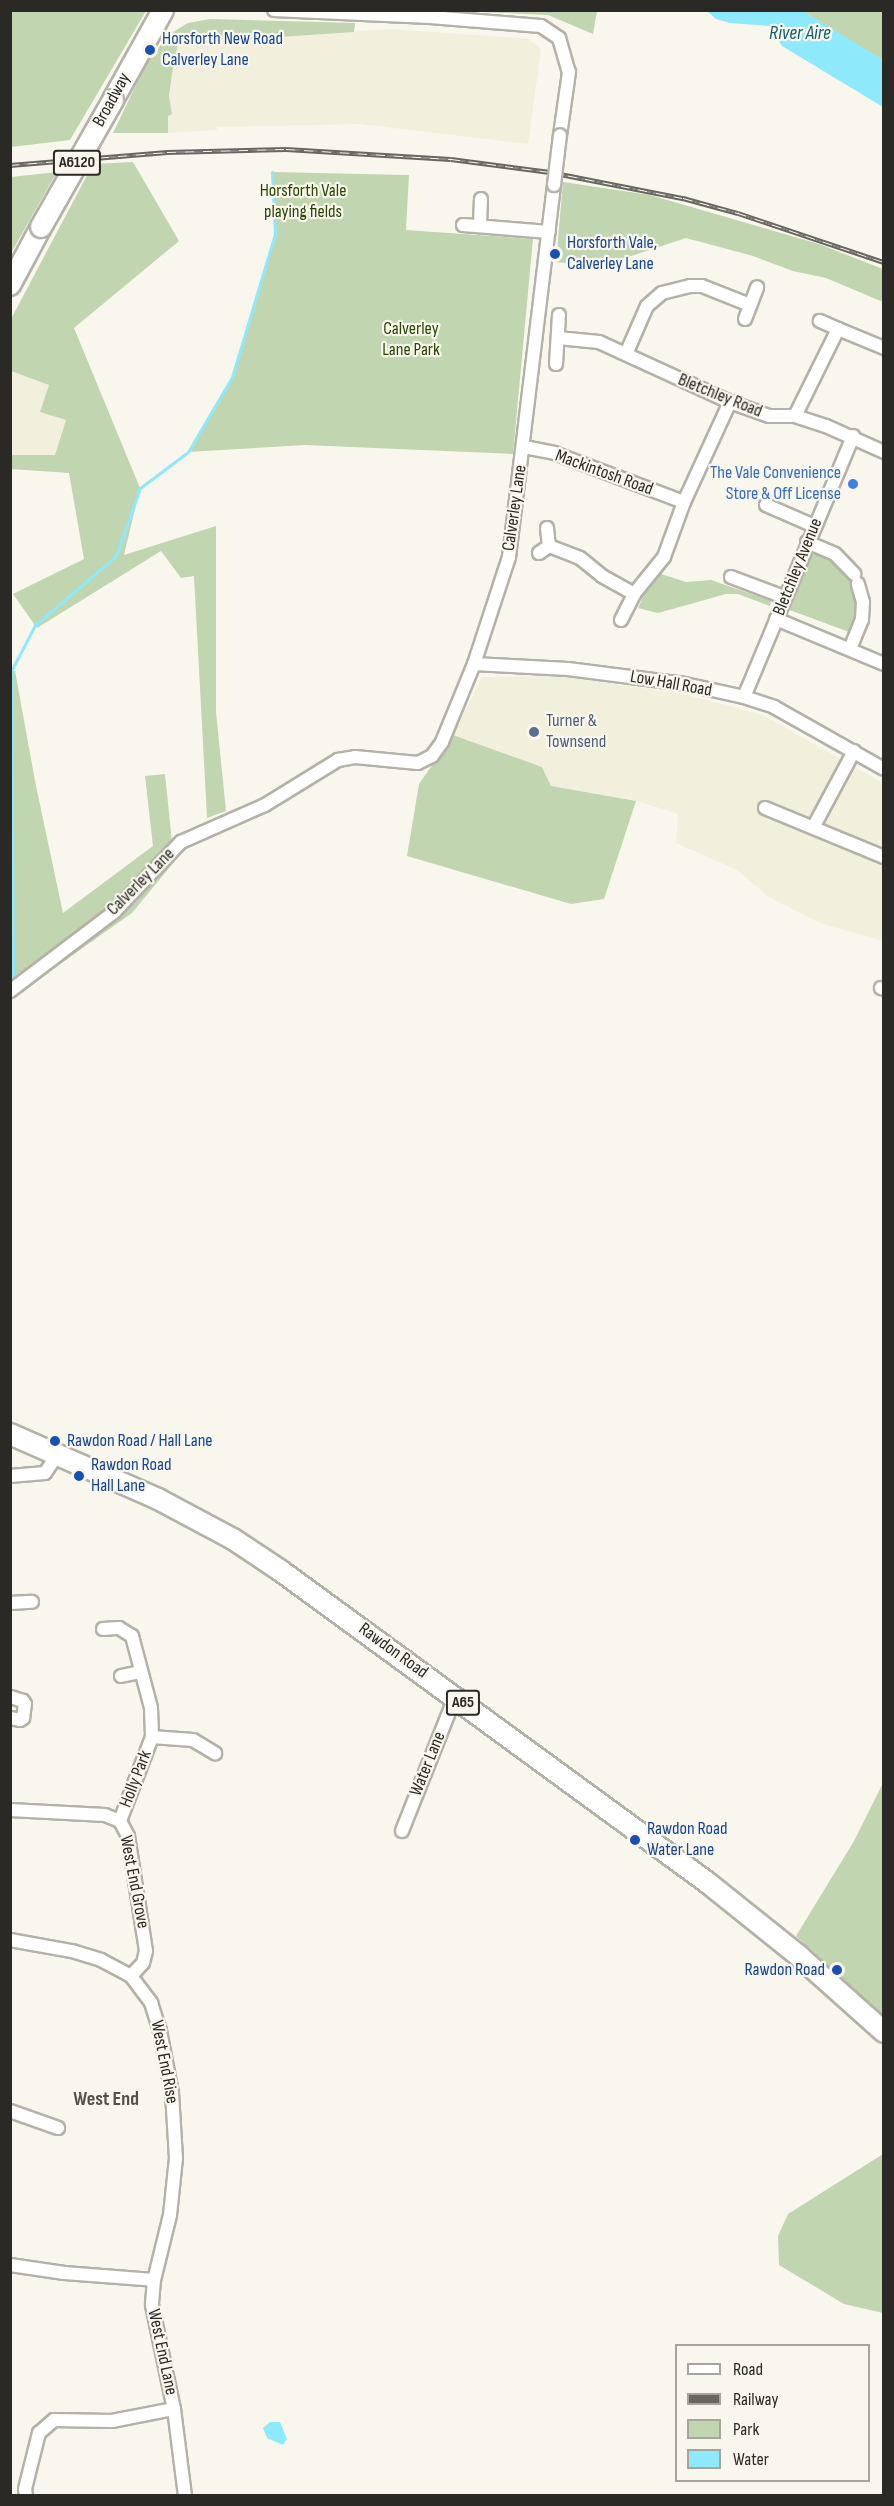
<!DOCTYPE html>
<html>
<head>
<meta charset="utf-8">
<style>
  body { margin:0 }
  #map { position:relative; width:894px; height:2506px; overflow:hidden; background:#f9f7ed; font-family:"Sofia Sans Condensed",sans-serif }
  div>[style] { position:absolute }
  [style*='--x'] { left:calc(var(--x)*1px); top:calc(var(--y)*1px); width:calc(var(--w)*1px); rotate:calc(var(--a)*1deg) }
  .built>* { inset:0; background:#f2efdd }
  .green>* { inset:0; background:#c0d5b0 }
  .water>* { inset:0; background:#8ee9fb }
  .stream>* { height:3px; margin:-1.5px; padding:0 1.5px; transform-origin:1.5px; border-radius:1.5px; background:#8ee9fb }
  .roads { filter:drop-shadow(2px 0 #b4b2a8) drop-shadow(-2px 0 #b4b2a8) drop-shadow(0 2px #b4b2a8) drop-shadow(0 -2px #b4b2a8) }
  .minor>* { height:12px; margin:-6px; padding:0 6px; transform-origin:6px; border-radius:6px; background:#fff }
  .primary>* { height:20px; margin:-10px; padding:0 10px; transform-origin:10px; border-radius:10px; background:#fff }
  .trunk>* { height:20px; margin:-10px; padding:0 10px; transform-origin:10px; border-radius:10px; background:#fff }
  .rail>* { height:5px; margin-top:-2.5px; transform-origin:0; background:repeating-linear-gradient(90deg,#f9f7ed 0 9px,#676661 0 18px); box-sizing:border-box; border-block:2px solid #676661 }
  .bridges { filter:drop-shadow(2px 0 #b4b2a8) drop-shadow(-2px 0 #b4b2a8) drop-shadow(0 2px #b4b2a8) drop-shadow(0 -2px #b4b2a8) }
  .minor-bridge>* { height:12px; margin:-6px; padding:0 6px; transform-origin:6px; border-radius:6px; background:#fff }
  .trunk-bridge>* { height:20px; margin:-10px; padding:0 10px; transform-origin:10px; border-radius:10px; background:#fff }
  .dots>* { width:16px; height:16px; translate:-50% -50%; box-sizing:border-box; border:3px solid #f9f7ed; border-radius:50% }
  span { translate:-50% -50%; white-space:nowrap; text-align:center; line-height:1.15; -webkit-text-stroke:4.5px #f9f7ed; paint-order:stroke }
  .shield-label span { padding:2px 4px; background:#f9f7ed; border:2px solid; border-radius:4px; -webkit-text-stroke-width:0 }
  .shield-label { font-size:16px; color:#2a2926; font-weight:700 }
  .transit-label { font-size:18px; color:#164399 }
  .left { translate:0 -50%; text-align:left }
  .right { translate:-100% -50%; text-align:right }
  .street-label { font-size:18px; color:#2a2926 }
  .park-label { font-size:18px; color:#284603 }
  .shop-label { font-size:18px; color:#366cbe }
  .service-label { font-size:18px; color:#4e5e75 }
  .water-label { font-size:20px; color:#13606c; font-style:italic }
  .neighbourhood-label { font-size:20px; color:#535148; font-weight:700 }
  .frame { position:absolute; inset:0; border:12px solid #2a2926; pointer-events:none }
  .legend { position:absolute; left:675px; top:2344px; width:195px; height:138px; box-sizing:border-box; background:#f9f7ed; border:2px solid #a6a59d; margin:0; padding:8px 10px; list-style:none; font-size:18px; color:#2a2926 }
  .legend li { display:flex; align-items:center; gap:12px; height:30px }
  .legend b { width:30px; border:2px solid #a6a59d }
</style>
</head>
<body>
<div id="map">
  <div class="built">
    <div style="clip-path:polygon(391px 29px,529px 39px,541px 49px,528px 144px,360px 124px,217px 127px,217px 130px,168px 133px,167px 116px,172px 114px,169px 96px,172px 74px,178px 44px)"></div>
    <div style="clip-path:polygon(11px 371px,50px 385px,66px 420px,55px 456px,11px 455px)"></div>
    <div style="clip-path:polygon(559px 676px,684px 694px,763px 715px,883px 783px,883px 941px,820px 923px,769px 897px,737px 870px,676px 843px,678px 814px,637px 801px,551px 786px,542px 767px,453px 735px,482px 677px)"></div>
  </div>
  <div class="green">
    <div style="clip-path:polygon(10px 11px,146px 11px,70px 140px,11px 147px)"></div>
    <div style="clip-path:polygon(459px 11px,597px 10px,597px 11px,593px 34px,548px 15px)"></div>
    <div style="clip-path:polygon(803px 11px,883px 11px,883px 60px,845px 38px)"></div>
    <div style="clip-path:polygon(210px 19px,355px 23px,354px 32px,178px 44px,172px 74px,169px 96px,172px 114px,168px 116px,168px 133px,113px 133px,145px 66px,168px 35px,188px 23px)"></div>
    <div style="clip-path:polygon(133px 162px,179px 241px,74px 328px,140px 488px,124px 555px,216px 526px,216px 712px,226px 811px,207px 818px,194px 576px,181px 578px,161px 551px,37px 628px,13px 594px,84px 559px,69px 473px,11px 469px,11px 455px,55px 455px,66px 420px,40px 412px,49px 385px,11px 371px,11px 319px,93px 164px)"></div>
    <div style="clip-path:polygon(57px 172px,11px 253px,11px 177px)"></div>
    <div style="clip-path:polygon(272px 172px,409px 175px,406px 230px,533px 239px,513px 454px,305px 445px,188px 452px,232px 377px,275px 234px)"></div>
    <div style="clip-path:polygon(563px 182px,650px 195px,819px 244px,883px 269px,883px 302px,826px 278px,793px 271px,753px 256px,686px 238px,613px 262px,611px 268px,556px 262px)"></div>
    <div style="clip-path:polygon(810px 547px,826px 553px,850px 576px,853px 583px,857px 608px,849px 632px,787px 609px)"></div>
    <div style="clip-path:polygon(661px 574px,686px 582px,711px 580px,771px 601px,770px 606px,738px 594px,726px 594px,658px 613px,638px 608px,645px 593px)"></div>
    <div style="clip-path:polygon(10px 671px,15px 671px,36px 786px,63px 913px,153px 846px,145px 776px,165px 774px,174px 862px,132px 913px,22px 991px,10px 972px)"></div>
    <div style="clip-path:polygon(453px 735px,542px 767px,551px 786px,636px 801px,604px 899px,571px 904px,407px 856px,419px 784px)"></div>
    <div style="clip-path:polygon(883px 1783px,884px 2016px,883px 2016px,796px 1936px,854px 1841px)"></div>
    <div style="clip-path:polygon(883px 2154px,883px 2313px,844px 2304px,779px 2265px,778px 2236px,788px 2214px)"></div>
  </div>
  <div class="water">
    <div style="clip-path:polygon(707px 11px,803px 11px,883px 60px,883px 107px,782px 46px,770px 26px,730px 23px,716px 19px)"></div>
    <div style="clip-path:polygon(270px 2422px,280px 2422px,287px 2439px,283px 2445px,267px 2438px,263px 2428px)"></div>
  </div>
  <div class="stream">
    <div style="--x:10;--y:978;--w:3;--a:-18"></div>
    <div style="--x:13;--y:977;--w:306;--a:-90.4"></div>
    <div style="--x:11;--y:671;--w:52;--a:-62.4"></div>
    <div style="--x:35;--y:625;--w:106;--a:-40.4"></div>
    <div style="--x:116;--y:556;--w:72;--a:-70.6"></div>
    <div style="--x:140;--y:488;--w:60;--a:-36.9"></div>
    <div style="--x:188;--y:452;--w:87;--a:-59.6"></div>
    <div style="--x:232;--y:377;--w:149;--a:-73.3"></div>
    <div style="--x:275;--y:234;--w:62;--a:-92.8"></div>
  </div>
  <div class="roads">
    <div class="minor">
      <div style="--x:274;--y:10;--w:156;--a:2.6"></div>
      <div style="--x:430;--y:17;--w:111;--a:4.6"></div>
      <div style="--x:541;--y:26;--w:22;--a:34"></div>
      <div style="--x:559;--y:38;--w:35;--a:74"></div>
      <div style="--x:569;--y:72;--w:64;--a:98.1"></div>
      <div style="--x:463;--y:225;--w:86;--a:4.7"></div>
      <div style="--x:480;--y:226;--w:27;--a:-88"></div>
      <div style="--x:745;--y:319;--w:34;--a:-69"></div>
      <div style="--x:838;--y:329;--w:50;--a:22.4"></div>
      <div style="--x:558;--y:338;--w:41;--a:5.6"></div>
      <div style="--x:599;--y:342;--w:144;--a:24.6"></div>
      <div style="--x:730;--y:402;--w:41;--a:19.7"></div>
      <div style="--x:769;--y:416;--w:26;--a:0"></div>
      <div style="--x:795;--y:416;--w:33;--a:18"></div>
      <div style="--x:826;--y:426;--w:64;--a:24.1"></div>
      <div style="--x:626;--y:354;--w:52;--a:-66.4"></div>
      <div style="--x:647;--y:306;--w:20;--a:-41"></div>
      <div style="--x:662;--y:293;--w:29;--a:-14"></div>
      <div style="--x:690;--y:286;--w:12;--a:0"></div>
      <div style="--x:702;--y:286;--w:52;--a:21.6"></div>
      <div style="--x:556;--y:364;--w:49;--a:-86.5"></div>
      <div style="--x:795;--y:416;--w:97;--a:-63.7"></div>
      <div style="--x:838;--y:329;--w:20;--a:-156"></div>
      <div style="--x:524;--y:447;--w:31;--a:11"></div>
      <div style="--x:554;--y:453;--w:139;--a:20.7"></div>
      <div style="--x:766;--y:505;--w:52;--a:23.6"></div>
      <div style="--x:547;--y:528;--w:18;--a:84"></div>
      <div style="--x:807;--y:542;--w:30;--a:23"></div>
      <div style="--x:835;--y:554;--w:28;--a:46"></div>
      <div style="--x:539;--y:553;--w:12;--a:-35"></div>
      <div style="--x:549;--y:546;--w:33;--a:21"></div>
      <div style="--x:580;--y:558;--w:28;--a:39"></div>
      <div style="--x:602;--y:576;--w:37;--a:29"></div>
      <div style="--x:731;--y:577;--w:57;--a:20.7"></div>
      <div style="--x:776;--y:619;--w:117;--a:22.6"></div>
      <div style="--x:621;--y:620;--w:29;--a:-63"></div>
      <div style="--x:634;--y:594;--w:48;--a:-51"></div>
      <div style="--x:664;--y:557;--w:59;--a:-70"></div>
      <div style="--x:684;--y:502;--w:110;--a:-65.3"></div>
      <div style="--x:850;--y:649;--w:31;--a:-68"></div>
      <div style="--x:862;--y:620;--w:18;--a:-87"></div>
      <div style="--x:863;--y:602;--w:19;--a:-106"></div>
      <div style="--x:474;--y:664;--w:94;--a:3"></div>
      <div style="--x:568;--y:669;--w:118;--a:7.3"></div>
      <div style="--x:685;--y:684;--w:60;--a:12.4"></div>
      <div style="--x:744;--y:697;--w:32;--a:18"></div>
      <div style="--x:774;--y:707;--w:126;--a:29.4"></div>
      <div style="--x:744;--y:697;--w:283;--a:-67.3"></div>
      <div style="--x:765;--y:808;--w:129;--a:22.4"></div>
      <div style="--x:814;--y:826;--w:85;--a:-61.9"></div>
      <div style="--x:881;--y:988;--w:3;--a:18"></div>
      <div style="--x:10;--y:991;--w:131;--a:-37.2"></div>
      <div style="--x:114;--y:912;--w:97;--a:-46.3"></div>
      <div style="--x:181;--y:842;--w:92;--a:-23.8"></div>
      <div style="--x:265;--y:805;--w:86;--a:-31.7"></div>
      <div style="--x:338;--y:760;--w:17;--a:-10"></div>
      <div style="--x:355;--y:757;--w:63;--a:5.4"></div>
      <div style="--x:418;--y:763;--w:16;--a:-27"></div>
      <div style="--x:432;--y:756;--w:17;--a:-54"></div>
      <div style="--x:442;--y:742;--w:84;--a:-67.7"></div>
      <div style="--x:474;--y:664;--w:113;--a:-71.9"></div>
      <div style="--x:509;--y:557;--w:375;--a:-83.1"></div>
      <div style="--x:10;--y:1476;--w:35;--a:-5"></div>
      <div style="--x:45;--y:1473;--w:23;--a:-56"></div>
      <div style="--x:10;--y:1603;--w:22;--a:-3"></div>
      <div style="--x:103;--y:1629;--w:16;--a:-4"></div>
      <div style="--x:119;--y:1628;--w:15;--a:32"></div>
      <div style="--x:132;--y:1636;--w:74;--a:75.2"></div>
      <div style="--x:151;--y:1708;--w:29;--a:88"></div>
      <div style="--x:152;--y:1737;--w:90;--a:110.9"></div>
      <div style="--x:121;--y:1676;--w:19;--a:-12"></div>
      <div style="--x:10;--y:1718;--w:10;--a:11"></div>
      <div style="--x:20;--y:1720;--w:4;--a:-34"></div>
      <div style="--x:23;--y:1718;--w:14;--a:-82"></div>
      <div style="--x:25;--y:1704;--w:4;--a:-124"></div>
      <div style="--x:23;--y:1701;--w:13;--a:-162"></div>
      <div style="--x:152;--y:1737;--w:41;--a:4.2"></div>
      <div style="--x:193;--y:1740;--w:26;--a:31"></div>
      <div style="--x:10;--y:1810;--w:95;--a:3"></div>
      <div style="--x:105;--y:1815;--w:16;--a:22"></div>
      <div style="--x:120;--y:1821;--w:17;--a:62"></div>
      <div style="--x:128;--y:1836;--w:116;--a:81.1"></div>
      <div style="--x:146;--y:1951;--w:12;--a:104"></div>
      <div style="--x:143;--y:1963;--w:18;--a:133"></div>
      <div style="--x:402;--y:1831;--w:144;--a:-68.4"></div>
      <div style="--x:10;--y:1940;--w:63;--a:10.1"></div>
      <div style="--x:72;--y:1951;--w:30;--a:17"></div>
      <div style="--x:101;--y:1960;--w:34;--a:28"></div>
      <div style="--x:131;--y:1976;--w:34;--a:53"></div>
      <div style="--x:151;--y:2003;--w:29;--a:72"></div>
      <div style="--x:160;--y:2031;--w:63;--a:79"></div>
      <div style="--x:172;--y:2093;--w:65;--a:86.5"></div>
      <div style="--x:176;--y:2158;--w:57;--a:96"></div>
      <div style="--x:170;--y:2215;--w:67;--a:103.8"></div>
      <div style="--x:154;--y:2280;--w:25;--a:95"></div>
      <div style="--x:152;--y:2305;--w:106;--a:78.1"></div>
      <div style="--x:174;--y:2409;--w:88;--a:82.8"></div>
      <div style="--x:10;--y:2111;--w:51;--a:19.5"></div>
      <div style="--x:10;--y:2265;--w:55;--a:8.4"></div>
      <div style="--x:64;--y:2273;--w:90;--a:4.4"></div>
      <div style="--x:26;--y:2496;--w:7;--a:-98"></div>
      <div style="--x:25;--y:2489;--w:58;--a:-76"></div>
      <div style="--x:39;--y:2433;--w:20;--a:-41"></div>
      <div style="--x:54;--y:2420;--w:58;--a:1"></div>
      <div style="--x:112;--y:2421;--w:63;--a:-11"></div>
    </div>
    <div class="primary">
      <div style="--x:10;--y:1434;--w:162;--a:23.7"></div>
      <div style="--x:158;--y:1499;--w:85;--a:28.1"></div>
      <div style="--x:233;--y:1539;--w:58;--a:33.7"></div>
      <div style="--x:281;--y:1571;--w:529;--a:36.15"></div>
      <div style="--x:708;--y:1883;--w:117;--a:38.7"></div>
      <div style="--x:799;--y:1956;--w:114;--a:41.8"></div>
    </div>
    <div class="trunk">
      <div style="--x:113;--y:100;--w:103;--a:-60.9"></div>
      <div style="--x:10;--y:285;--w:66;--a:-61.9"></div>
    </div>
  </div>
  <div class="rail">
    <div style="--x:10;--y:165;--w:158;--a:-4.7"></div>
    <div style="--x:167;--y:152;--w:119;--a:-1.4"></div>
    <div style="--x:286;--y:149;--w:165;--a:3.5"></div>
    <div style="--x:451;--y:159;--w:100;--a:7.5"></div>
    <div style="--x:550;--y:172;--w:136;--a:11.1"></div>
    <div style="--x:683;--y:198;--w:57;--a:15.3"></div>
    <div style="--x:738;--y:213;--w:154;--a:18.6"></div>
  </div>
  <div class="bridges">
    <div class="minor-bridge">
      <div style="--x:554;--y:185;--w:50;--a:-83.2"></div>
    </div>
    <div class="trunk-bridge">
      <div style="--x:41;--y:227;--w:146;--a:-60.4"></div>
    </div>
  </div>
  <div class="dots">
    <div style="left:150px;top:50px;background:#1a4fb4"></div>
    <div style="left:555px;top:254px;background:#1a4fb4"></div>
    <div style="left:853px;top:484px;background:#3f7fe0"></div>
    <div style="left:534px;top:732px;background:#5c6f8a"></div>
    <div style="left:55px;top:1441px;background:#1a4fb4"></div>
    <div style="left:79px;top:1476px;background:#1a4fb4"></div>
    <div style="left:635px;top:1840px;background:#1a4fb4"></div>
    <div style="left:837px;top:1970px;background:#1a4fb4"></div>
  </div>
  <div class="shield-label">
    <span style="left:77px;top:163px">A6120</span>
    <span style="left:463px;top:1703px">A65</span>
  </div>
  <div class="transit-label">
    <span class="left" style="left:162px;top:50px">Horsforth New Road<br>Calverley Lane</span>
    <span class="left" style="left:567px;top:254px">Horsforth Vale,<br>Calverley Lane</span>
    <span class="left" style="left:67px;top:1441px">Rawdon Road / Hall Lane</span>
    <span class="left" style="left:91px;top:1476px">Rawdon Road<br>Hall Lane</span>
    <span class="left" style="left:647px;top:1840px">Rawdon Road<br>Water Lane</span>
    <span class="right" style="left:825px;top:1970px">Rawdon Road</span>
  </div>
  <div class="street-label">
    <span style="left:112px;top:100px;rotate:-61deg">Broadway</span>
    <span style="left:720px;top:396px;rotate:22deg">Bletchley Road</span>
    <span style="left:604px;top:473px;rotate:20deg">Mackintosh Road</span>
    <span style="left:515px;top:508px;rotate:-82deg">Calverley Lane</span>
    <span style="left:798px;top:567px;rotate:-68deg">Bletchley Avenue</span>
    <span style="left:671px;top:684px;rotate:10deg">Low Hall Road</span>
    <span style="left:141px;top:882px;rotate:-45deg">Calverley Lane</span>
    <span style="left:393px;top:1651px;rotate:36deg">Rawdon Road</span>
    <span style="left:428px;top:1764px;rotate:-68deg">Water Lane</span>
    <span style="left:136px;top:1779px;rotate:-69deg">Holly Park</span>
    <span style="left:134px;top:1882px;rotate:79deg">West End Grove</span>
    <span style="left:164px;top:2062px;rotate:79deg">West End Rise</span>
    <span style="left:162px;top:2352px;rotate:78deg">West End Lane</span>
  </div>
  <div class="park-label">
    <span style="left:303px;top:202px">Horsforth Vale<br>playing fields</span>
    <span style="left:411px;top:340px">Calverley<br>Lane Park</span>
  </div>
  <div class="shop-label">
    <span class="right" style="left:841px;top:484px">The Vale Convenience<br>Store &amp; Off License</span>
  </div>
  <div class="service-label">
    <span class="left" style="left:546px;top:732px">Turner &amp;<br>Townsend</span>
  </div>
  <div class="water-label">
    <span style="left:800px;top:33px">River Aire</span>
  </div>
  <div class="neighbourhood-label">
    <span style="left:106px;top:2099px">West End</span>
  </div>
  <div class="frame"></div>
  <ul class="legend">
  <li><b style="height:8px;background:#fff"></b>Road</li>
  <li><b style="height:8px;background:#676661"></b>Railway</li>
  <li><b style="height:16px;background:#c0d5b0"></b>Park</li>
  <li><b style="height:16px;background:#8ee9fb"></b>Water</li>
  </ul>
</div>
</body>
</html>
